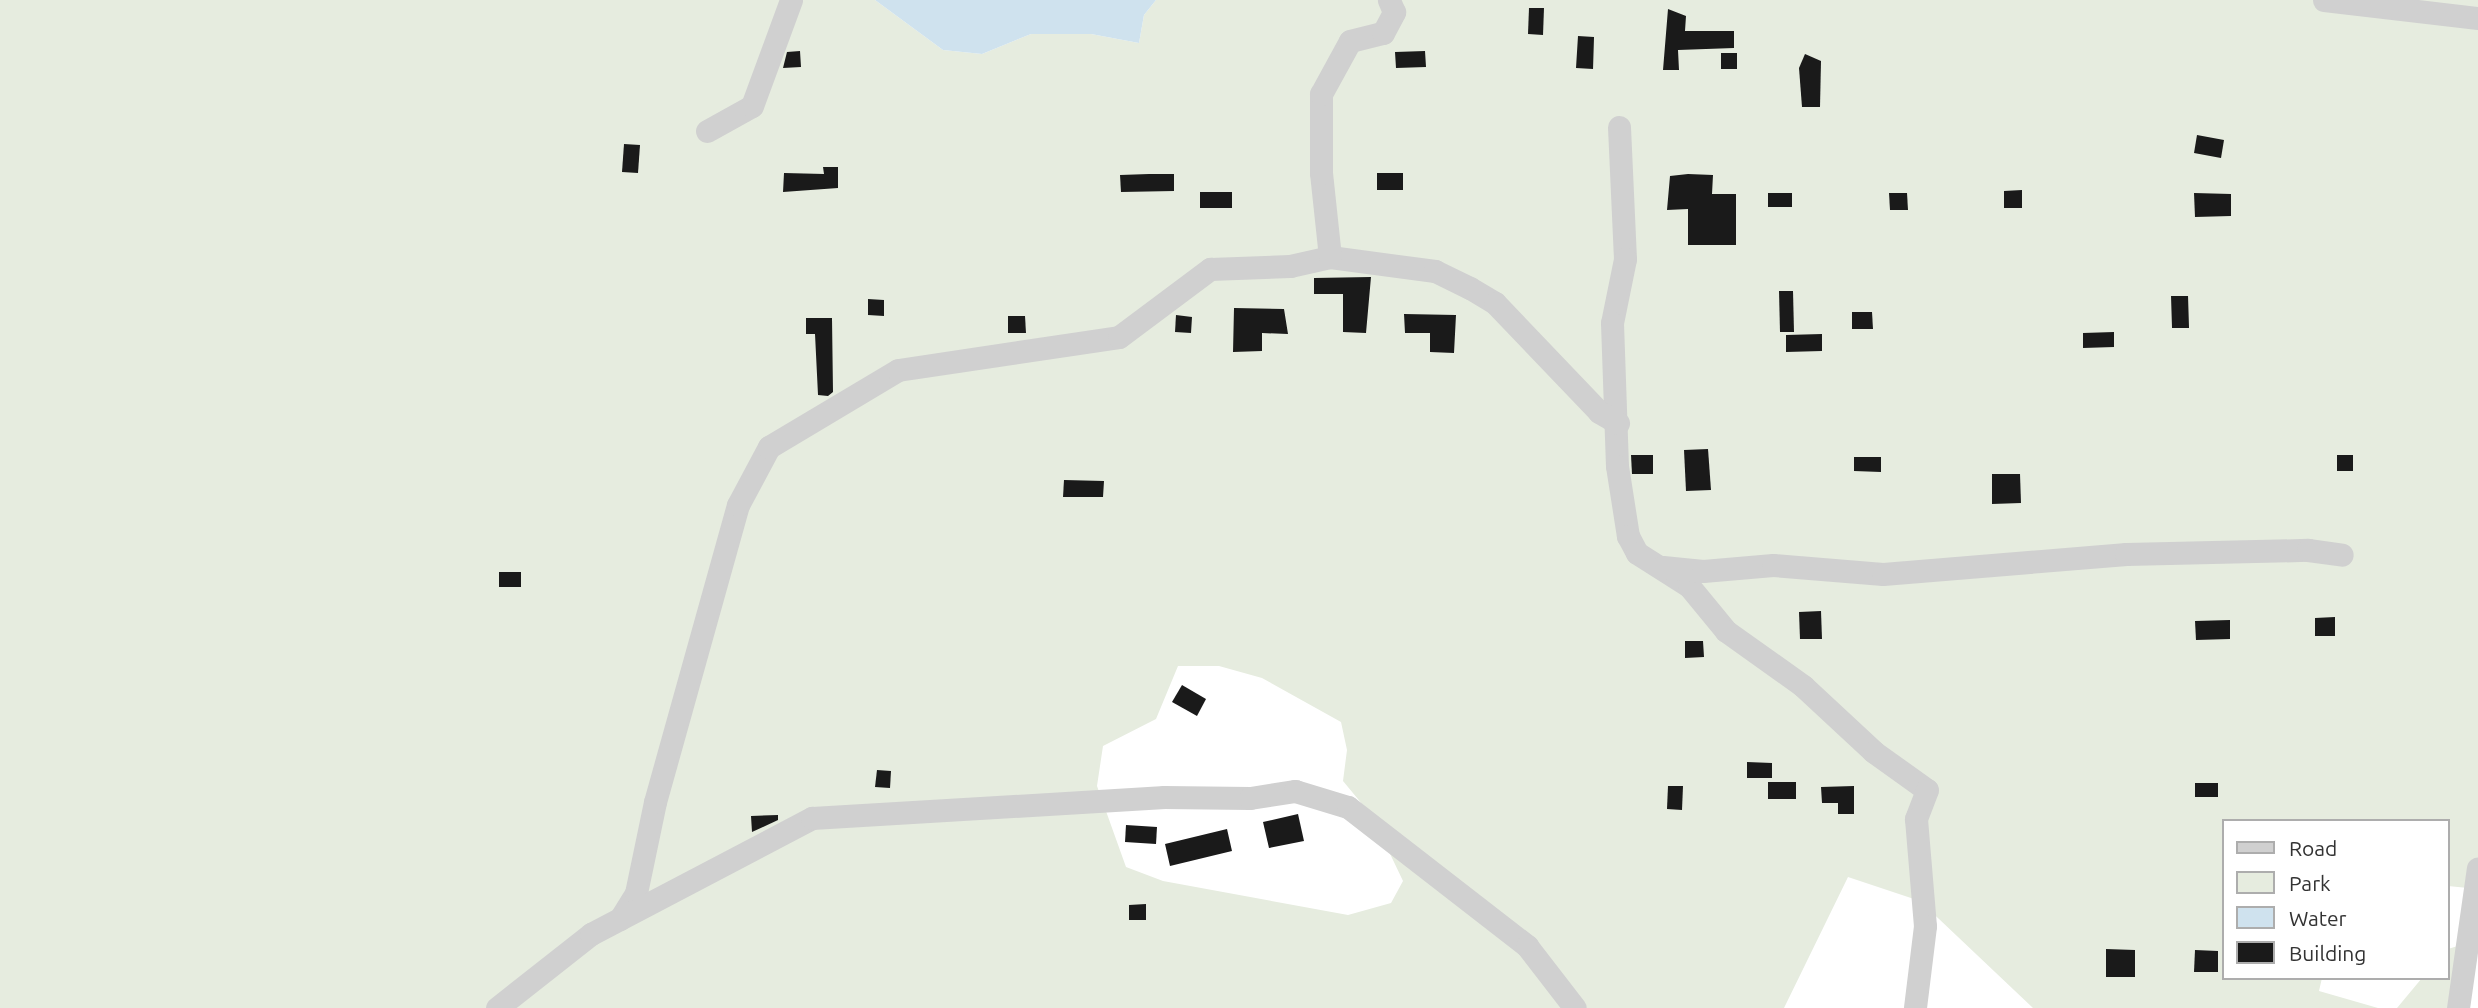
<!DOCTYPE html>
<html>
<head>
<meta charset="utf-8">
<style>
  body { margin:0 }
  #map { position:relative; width:2478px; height:1008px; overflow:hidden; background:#fff; font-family:Ubuntu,sans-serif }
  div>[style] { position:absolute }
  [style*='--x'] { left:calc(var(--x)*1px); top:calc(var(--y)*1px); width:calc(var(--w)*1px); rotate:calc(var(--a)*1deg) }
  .green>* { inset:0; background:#e6ecdf }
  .water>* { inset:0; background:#cfe2ee }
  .building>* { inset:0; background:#1a1a1a }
  .street>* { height:23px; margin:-11.5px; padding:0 11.5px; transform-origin:11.5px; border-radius:11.5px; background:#d0d0d0 }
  span { translate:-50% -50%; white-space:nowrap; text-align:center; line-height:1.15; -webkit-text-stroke:7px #fff; paint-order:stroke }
  .legend { position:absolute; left:2222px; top:819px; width:228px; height:161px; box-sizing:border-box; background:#fff; border:2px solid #adadad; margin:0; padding:9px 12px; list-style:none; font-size:21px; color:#333 }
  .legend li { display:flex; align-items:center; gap:14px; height:35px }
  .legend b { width:35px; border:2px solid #adadad }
</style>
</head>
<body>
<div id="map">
  <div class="green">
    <div style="clip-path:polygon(evenodd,0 0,875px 0,943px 50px,982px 54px,1031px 34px,1091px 34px,1139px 43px,1144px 15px,1156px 0,2478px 0,2478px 889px,2448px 886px,2448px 821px,2224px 821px,2224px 978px,2322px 978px,2319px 991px,2378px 1008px,2033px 1008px,1920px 901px,1848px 877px,1784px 1008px,0 1008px,0 0,1178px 666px,1219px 666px,1262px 678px,1341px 722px,1347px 750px,1343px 781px,1372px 816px,1403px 881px,1391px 903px,1348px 915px,1163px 881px,1126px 867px,1097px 786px,1103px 746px,1156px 719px,1178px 666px)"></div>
    <div style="clip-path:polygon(2477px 940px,2469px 1008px,2397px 1008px,2422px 978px,2448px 978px,2448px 949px)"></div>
  </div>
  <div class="water">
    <div style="clip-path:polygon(875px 0,1156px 0,1144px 15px,1139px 43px,1091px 34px,1031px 34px,982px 54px,943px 50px)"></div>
  </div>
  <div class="building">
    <div style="clip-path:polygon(1529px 8px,1544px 8px,1543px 35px,1528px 34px)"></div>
    <div style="clip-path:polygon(1668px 9px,1686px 16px,1685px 31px,1734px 31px,1734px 48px,1678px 50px,1679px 70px,1663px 70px)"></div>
    <div style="clip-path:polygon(1578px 36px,1594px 37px,1593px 69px,1576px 68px)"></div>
    <div style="clip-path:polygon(800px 51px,801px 67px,783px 68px,787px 52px)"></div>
    <div style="clip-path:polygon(1425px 51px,1426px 67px,1396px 68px,1395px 52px)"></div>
    <div style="clip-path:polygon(1721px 53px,1737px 53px,1737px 69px,1721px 69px)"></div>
    <div style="clip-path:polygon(1805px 54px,1821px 61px,1820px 107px,1802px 107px,1799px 68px)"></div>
    <div style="clip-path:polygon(2197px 135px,2224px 140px,2221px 158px,2194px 153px)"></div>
    <div style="clip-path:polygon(624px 144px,640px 145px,638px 173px,622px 172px)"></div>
    <div style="clip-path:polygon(823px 167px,838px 167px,838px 188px,783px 192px,784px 173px,824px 174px)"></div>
    <div style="clip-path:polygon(1377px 173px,1403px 173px,1403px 190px,1377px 190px)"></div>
    <div style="clip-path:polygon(1149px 174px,1174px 174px,1174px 191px,1121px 192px,1120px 175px)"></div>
    <div style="clip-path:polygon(1688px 174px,1713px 175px,1712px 194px,1736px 194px,1736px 245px,1688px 245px,1688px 209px,1667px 210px,1670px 176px)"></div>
    <div style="clip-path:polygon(2022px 190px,2022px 208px,2004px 208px,2004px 191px)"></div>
    <div style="clip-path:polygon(1200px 192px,1232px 192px,1232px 208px,1200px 208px)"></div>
    <div style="clip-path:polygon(1768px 193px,1792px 193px,1792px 207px,1768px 207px)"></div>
    <div style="clip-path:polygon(1889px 193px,1907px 193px,1908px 210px,1890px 210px)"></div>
    <div style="clip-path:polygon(2194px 193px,2231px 194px,2231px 216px,2195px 217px)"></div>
    <div style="clip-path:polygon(1371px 277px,1366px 333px,1343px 332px,1343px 294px,1314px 294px,1314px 278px)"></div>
    <div style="clip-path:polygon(1779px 291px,1793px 291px,1794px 332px,1780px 332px)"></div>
    <div style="clip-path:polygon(2171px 296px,2188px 296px,2189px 328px,2172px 328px)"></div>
    <div style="clip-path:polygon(868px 299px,884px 300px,884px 316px,868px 315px)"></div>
    <div style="clip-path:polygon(1234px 308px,1284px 309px,1288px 334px,1262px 333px,1262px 351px,1233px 352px)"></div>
    <div style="clip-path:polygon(1852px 312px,1872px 312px,1873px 329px,1852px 329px)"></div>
    <div style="clip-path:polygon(1404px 314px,1456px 315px,1454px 353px,1430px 352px,1430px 333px,1405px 333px)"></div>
    <div style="clip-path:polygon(1176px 315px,1192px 317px,1191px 333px,1175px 332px)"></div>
    <div style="clip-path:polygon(1008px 316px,1025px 316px,1026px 333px,1008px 333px)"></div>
    <div style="clip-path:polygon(806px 318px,832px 318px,833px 392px,828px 396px,818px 395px,815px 334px,806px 334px)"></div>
    <div style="clip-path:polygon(2114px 332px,2114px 347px,2083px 348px,2083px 333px)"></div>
    <div style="clip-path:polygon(1822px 334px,1822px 351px,1786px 352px,1786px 335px)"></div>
    <div style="clip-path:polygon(1708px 449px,1711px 490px,1686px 491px,1684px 450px)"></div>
    <div style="clip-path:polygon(1631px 455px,1653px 455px,1653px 474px,1632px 474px)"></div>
    <div style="clip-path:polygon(2337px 455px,2353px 455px,2353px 471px,2337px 471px)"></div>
    <div style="clip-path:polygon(1854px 457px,1881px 457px,1881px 472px,1854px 471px)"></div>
    <div style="clip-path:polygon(1992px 474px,2020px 474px,2021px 503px,1992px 504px)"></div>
    <div style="clip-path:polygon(1064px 480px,1104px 481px,1103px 497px,1063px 497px)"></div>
    <div style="clip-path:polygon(499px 572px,521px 572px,521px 587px,499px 587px)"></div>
    <div style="clip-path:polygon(1821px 611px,1822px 639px,1800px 639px,1799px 612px)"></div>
    <div style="clip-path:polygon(2335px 617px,2335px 636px,2315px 636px,2315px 618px)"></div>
    <div style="clip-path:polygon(2230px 620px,2230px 639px,2196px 640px,2195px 621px)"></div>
    <div style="clip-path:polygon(1685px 641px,1703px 641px,1704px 657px,1685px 658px)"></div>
    <div style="clip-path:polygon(1182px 685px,1206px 699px,1197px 716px,1172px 702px)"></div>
    <div style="clip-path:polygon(1747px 762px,1772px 763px,1772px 778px,1747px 778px)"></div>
    <div style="clip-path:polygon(877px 770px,891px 771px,890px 788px,875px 787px)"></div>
    <div style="clip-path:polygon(1768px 782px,1796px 782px,1796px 799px,1768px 799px)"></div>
    <div style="clip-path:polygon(2195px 783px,2218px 783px,2218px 797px,2195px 797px)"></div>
    <div style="clip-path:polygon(1668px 786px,1683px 786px,1682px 810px,1667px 809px)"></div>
    <div style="clip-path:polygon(1854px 786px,1854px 814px,1838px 814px,1838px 803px,1822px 803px,1821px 787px)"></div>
    <div style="clip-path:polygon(1298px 814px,1304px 841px,1269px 848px,1263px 822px)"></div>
    <div style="clip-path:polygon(778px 815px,778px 820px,752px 832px,751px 816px)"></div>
    <div style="clip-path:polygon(1126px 825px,1157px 827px,1156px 844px,1125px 842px)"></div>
    <div style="clip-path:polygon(1227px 829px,1232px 851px,1170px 866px,1165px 844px)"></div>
    <div style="clip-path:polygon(1146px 904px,1146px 920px,1129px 920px,1129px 905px)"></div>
    <div style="clip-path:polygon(2106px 949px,2135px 950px,2135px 977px,2106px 977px)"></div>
    <div style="clip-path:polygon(2195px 950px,2218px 951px,2218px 972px,2194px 972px)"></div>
  </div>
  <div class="street">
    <div style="--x:2324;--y:0;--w:155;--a:6.7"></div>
    <div style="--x:1619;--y:127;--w:132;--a:87.4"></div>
    <div style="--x:1625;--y:259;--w:65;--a:101.5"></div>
    <div style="--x:1612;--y:323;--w:143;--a:88"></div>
    <div style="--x:1617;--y:466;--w:71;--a:81.1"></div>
    <div style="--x:1628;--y:536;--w:19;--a:62"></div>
    <div style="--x:1637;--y:553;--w:62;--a:32.4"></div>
    <div style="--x:1689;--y:586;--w:58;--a:50.6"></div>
    <div style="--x:1726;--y:631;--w:95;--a:35.5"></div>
    <div style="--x:1803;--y:686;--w:97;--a:42.9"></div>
    <div style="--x:1874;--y:752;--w:65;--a:35.6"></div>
    <div style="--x:1927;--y:790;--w:31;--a:111"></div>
    <div style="--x:1916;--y:819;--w:107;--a:85.2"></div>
    <div style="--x:1925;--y:926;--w:83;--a:97"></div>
    <div style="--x:707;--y:131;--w:51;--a:-29.1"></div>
    <div style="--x:752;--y:106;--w:113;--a:-69.8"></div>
    <div style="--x:1330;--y:257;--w:106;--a:7.6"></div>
    <div style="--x:1435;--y:271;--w:39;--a:26"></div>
    <div style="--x:1470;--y:288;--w:29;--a:31"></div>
    <div style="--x:1495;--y:303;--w:151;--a:46.3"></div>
    <div style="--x:1599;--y:412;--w:22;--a:30"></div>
    <div style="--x:1663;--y:567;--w:40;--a:5.7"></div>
    <div style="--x:1703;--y:571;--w:70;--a:-4.9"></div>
    <div style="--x:1773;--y:565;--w:110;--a:4.7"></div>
    <div style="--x:1883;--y:574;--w:244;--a:-4.7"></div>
    <div style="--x:2126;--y:554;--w:182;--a:-1.3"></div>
    <div style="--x:2308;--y:550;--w:34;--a:8"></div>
    <div style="--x:620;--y:919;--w:31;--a:-58"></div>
    <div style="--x:636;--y:893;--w:93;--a:-78.2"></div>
    <div style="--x:655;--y:802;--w:308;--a:-74.4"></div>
    <div style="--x:738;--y:505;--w:66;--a:-61.9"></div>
    <div style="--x:769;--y:447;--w:150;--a:-30.8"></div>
    <div style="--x:898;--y:370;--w:223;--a:-8.5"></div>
    <div style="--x:1119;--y:337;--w:114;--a:-36.8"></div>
    <div style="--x:1210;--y:269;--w:80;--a:-2.1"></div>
    <div style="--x:1290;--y:266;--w:41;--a:-12.7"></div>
    <div style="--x:1330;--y:257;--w:84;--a:-96.1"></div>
    <div style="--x:1321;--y:173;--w:79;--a:-90"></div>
    <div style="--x:1321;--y:94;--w:60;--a:-61.3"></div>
    <div style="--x:1350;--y:41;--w:34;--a:-14"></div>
    <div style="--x:1383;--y:33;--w:24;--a:-62"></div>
    <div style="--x:1394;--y:12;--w:13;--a:-113"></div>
    <div style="--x:497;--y:1008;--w:120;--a:-38.2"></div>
    <div style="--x:591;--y:934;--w:250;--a:-27.7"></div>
    <div style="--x:812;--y:818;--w:353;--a:-3.4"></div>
    <div style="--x:1164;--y:797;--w:86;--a:0.7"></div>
    <div style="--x:1250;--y:798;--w:46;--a:-8.8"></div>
    <div style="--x:1295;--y:791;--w:55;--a:16.8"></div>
    <div style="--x:1348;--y:807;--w:227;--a:37.8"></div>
    <div style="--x:1527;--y:946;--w:78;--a:52.3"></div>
    <div style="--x:2458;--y:1008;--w:141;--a:-81.9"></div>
  </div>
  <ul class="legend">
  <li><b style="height:9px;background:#d0d0d0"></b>Road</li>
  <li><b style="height:19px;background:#e6ecdf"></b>Park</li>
  <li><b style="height:19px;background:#cfe2ee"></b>Water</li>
  <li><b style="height:19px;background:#1a1a1a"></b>Building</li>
  </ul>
</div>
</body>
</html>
